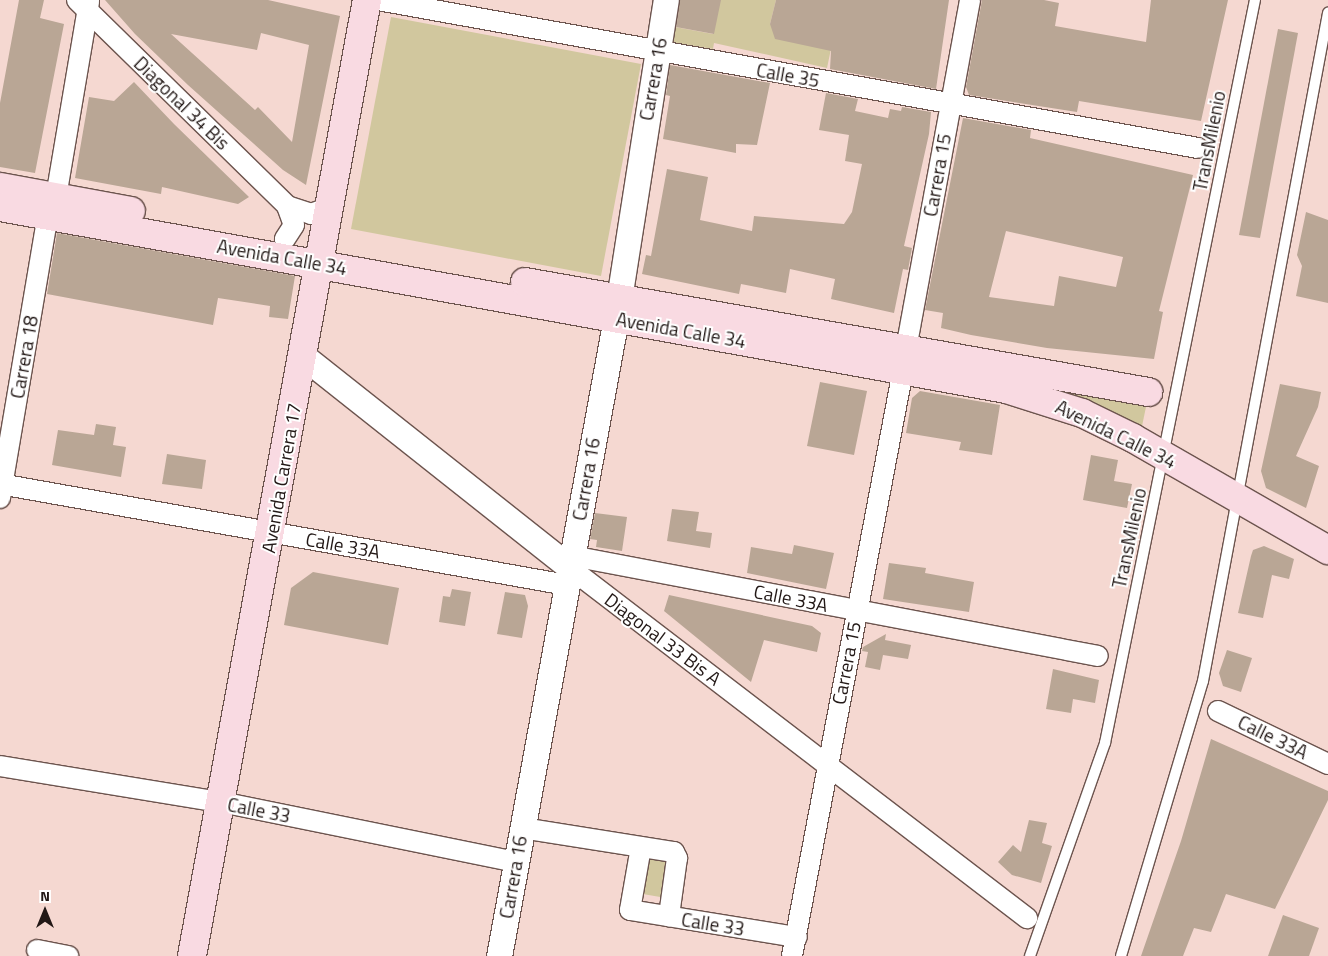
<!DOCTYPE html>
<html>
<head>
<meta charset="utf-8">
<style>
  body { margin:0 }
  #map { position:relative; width:1328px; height:956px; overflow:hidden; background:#f5d8d1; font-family:"Titillium Web",sans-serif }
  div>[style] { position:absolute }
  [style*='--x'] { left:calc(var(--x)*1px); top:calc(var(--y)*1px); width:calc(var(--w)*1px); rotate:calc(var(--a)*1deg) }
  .green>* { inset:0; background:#d1c79e }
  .building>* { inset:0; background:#b9a695 }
  .roads { filter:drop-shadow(1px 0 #6c544e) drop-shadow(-1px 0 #6c544e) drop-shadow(0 1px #6c544e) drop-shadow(0 -1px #6c544e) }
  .service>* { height:10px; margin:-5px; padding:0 5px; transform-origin:5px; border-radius:5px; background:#fff }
  .minor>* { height:20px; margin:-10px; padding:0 10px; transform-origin:10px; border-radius:10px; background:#fff }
  .tertiary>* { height:25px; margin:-12.5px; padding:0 12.5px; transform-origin:12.5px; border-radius:12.5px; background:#fff }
  .secondary>* { height:28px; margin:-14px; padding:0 14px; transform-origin:14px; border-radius:14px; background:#f9dae2 }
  span { translate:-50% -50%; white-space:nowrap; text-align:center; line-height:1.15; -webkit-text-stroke:4px #fff; paint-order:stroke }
  .street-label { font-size:19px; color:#221816 }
  .north { position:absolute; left:20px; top:886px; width:50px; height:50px; -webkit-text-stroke:4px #fff; paint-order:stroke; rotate:0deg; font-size:14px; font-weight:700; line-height:20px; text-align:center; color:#221816 }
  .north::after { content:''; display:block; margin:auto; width:18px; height:22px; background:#221816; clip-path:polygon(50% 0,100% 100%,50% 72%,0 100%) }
</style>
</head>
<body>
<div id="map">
  <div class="green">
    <div style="clip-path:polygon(670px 0,680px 0,675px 27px,713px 34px,720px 0,776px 0,770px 24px,832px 44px,827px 68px,714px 43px,713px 49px,664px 41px)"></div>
    <div style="clip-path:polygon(391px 17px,641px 64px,601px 276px,351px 229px)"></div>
    <div style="clip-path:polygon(640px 309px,1147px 402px,1141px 431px)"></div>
    <div style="clip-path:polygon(644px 851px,673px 855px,666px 898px,637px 893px)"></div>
  </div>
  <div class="building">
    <div style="clip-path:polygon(19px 0,44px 0,40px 18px,64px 24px,35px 173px,0 167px,0 103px)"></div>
    <div style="clip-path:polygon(evenodd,105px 0,268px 0,340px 16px,306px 185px,283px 170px,188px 85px,135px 34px,105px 0,261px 33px,309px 45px,292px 142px,258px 107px,255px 110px,171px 34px,257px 50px,261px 33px)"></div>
    <div style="clip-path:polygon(680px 0,721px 0,714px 34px,676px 27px)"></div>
    <div style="clip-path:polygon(776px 0,949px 0,936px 89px,830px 69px,831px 51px,775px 39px,770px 24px)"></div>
    <div style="clip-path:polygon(982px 0,1044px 0,1059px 3px,1055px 26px,1146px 42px,1151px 0,1228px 0,1201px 121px,1079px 101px,1077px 112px,969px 95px,966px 87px)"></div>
    <div style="clip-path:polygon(1278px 29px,1298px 33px,1260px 238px,1239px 235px)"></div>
    <div style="clip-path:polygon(670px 65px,770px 83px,757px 145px,736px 144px,736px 153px,663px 139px,670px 96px,666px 95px)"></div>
    <div style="clip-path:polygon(134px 82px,174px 124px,249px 197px,238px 204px,162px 187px,161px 194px,75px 178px,89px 97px,114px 101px)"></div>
    <div style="clip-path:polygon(826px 93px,858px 99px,855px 111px,888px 118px,890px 109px,901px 111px,902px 107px,931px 112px,929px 134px,904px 246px,912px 248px,908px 270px,903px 269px,894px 313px,831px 299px,835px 279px,790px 269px,786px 293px,741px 284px,739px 294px,642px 274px,646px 255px,651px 256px,667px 169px,708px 177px,700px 220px,752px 231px,754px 216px,844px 224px,852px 212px,862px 164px,845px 161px,849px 135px,819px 130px)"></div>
    <div style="clip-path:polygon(evenodd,963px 118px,1031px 130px,1030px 138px,1193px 175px,1159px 311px,1163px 312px,1154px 359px,1047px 348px,971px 335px,941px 328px,943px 313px,925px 310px,963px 118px,1006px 231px,1123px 257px,1116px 287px,1059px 276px,1054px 306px,989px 297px,1006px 231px)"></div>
    <div style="clip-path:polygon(1306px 212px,1328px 220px,1328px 303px,1296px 296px,1302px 266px,1297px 255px)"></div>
    <div style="clip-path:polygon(57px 233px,295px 276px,288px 319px,269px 317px,270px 306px,218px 298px,213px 325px,47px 294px)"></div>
    <div style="clip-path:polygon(820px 382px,867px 391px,854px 455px,807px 446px)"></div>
    <div style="clip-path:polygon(1280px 384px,1321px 392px,1318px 407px,1296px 456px,1319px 466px,1306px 508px,1266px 488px,1261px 471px)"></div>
    <div style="clip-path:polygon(920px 391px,1000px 405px,992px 455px,959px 450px,961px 442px,906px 433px,912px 398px)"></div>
    <div style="clip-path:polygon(96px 424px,116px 427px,113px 445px,126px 447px,121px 477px,52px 465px,58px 430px,94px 435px)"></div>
    <div style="clip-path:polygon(167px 454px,206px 460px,202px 489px,162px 484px)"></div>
    <div style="clip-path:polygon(1091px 455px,1118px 460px,1114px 481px,1132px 484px,1127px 508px,1083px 500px)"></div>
    <div style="clip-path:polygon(672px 509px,699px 512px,696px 531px,712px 533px,710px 548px,667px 541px)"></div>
    <div style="clip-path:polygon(595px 513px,627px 517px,622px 551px,596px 547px,597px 540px,590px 539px)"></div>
    <div style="clip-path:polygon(794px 545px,834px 553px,826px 589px,747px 573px,751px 547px,792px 554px)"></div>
    <div style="clip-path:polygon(1264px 546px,1294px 559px,1289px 579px,1272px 575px,1263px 618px,1238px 613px,1251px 556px,1253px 550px)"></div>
    <div style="clip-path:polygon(889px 563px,926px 568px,925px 573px,974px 582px,969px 612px,883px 599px)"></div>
    <div style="clip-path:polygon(313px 572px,399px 588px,388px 645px,284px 625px,291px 588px)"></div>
    <div style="clip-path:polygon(452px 589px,471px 592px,465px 626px,439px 622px,443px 596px,450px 597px)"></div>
    <div style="clip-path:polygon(505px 592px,525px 595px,528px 606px,522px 638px,497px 634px)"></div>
    <div style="clip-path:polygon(669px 595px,812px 626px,821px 633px,817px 652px,764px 640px,751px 682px,664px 611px)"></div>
    <div style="clip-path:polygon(886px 634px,885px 640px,911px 645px,908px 659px,883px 655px,880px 670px,865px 667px,868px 652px,862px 651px,863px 647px)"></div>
    <div style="clip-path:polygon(1227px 650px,1252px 658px,1241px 692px,1223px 686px,1219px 673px)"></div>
    <div style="clip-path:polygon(1053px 669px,1099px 680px,1095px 703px,1073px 699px,1071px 713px,1046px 709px)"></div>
    <div style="clip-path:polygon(1211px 739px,1328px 791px,1328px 800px,1275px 909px,1226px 894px,1211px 932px,1194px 928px,1183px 956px,1141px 956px,1181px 841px)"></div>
    <div style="clip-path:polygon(1029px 820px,1047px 823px,1042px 843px,1052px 846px,1041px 883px,1012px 875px,998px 862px,1013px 845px,1021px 852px)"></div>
    <div style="clip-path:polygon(1283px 915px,1319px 928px,1309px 956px,1268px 956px)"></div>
  </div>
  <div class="roads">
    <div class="service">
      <div style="--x:1030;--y:956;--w:226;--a:-70.6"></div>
      <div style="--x:1105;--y:743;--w:758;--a:-78.59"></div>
      <div style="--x:1121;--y:956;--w:287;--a:-73.4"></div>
      <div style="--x:1203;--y:681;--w:680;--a:-79.4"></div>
    </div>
    <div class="minor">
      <div style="--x:77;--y:0;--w:294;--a:44.4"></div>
      <div style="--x:287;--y:206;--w:20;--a:70"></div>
      <div style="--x:294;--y:225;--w:17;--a:123"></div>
      <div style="--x:378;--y:0;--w:833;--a:10.23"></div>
      <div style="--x:56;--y:197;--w:198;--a:-80.4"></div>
      <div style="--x:287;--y:206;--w:25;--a:18"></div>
      <div style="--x:311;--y:214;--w:20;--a:-20"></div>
      <div style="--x:906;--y:349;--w:355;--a:-79.6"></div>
      <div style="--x:0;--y:484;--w:576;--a:10.1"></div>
      <div style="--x:0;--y:498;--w:287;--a:-80.4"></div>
      <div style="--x:572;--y:556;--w:535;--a:10.76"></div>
      <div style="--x:570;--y:568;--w:576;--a:37.45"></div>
      <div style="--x:1218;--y:711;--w:122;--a:25.7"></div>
      <div style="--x:0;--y:766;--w:224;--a:9.3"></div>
      <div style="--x:221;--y:802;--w:301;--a:11.5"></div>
      <div style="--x:522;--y:828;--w:154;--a:9"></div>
      <div style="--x:674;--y:852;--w:7;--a:63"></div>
      <div style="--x:677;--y:858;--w:59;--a:97.9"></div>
      <div style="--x:641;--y:847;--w:64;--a:99.9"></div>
      <div style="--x:630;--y:910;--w:169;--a:9.2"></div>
      <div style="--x:37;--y:950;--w:32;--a:11"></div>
      <div style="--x:792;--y:956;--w:596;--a:-79.27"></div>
    </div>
    <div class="tertiary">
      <div style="--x:303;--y:356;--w:341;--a:38.4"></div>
      <div style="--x:499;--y:956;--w:649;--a:-79.61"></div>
      <div style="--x:616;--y:318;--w:322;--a:-81.1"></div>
    </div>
    <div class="secondary">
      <div style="--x:0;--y:187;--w:133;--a:10.4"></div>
      <div style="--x:0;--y:207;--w:1022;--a:10.25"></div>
      <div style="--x:1006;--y:389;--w:80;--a:17.5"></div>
      <div style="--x:1082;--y:413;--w:57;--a:26.1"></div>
      <div style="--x:1133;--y:438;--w:225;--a:29.9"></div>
      <div style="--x:525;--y:282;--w:633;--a:10.01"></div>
      <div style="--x:192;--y:956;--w:972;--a:-79.63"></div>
    </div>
  </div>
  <div class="street-label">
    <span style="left:788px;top:75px;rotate:10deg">Calle 35</span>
    <span style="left:653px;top:79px;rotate:-80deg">Carrera 16</span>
    <span style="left:182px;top:103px;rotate:44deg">Diagonal 34 Bis</span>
    <span style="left:1209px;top:141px;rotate:-79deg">TransMilenio</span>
    <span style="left:937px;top:175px;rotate:-80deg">Carrera 15</span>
    <span style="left:282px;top:257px;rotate:10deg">Avenida Calle 34</span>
    <span style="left:681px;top:330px;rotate:10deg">Avenida Calle 34</span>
    <span style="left:24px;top:357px;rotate:-80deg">Carrera 18</span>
    <span style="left:1116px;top:434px;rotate:26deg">Avenida Calle 34</span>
    <span style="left:281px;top:478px;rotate:-80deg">Avenida Carrera 17</span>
    <span style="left:586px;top:479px;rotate:-80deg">Carrera 16</span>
    <span style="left:1129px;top:538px;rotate:-78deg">TransMilenio</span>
    <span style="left:343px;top:545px;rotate:10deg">Calle 33A</span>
    <span style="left:791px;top:598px;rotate:11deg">Calle 33A</span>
    <span style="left:663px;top:639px;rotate:37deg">Diagonal 33 Bis A</span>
    <span style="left:846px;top:663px;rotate:-79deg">Carrera 15</span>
    <span style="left:1273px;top:737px;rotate:26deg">Calle 33A</span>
    <span style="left:259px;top:810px;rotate:11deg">Calle 33</span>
    <span style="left:513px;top:877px;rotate:-80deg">Carrera 16</span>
    <span style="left:713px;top:924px;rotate:9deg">Calle 33</span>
  </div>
  <div class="north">N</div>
</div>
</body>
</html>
